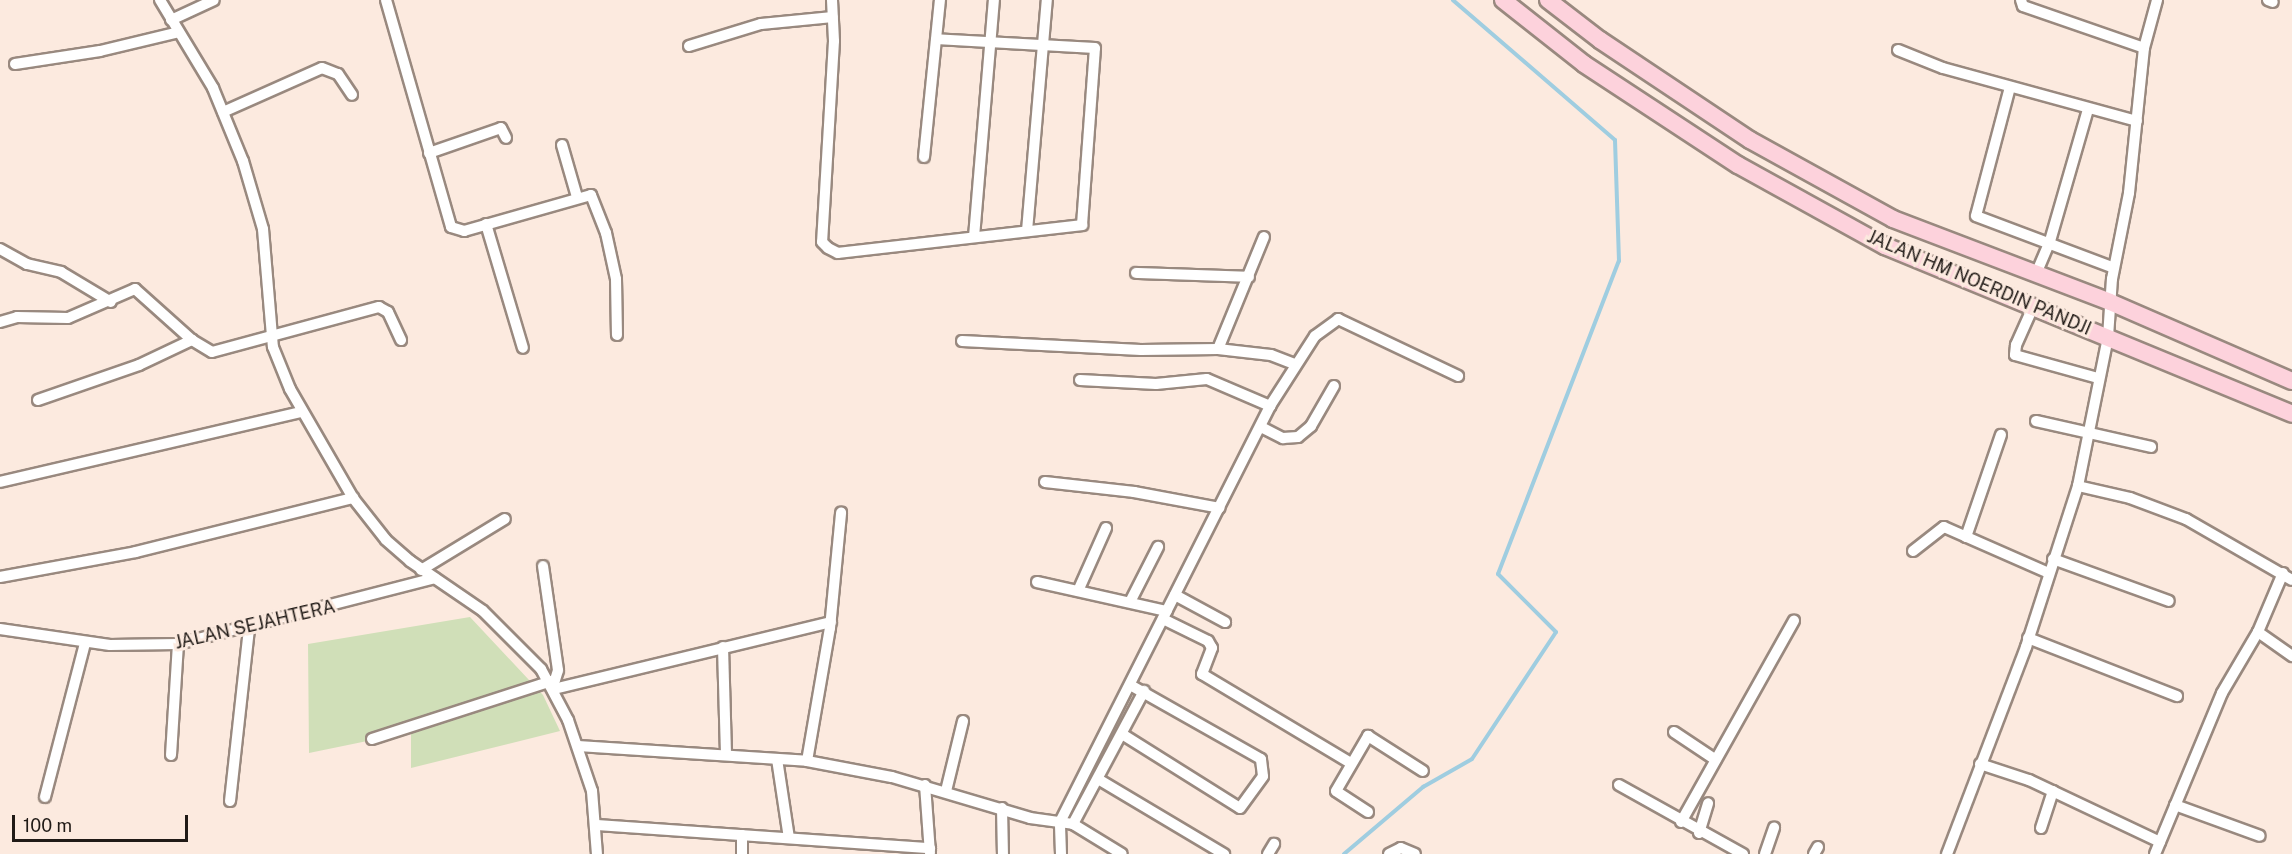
<!DOCTYPE html>
<html>
<head>
<meta charset="utf-8">
<style>
  body { margin:0 }
  #map { position:relative; width:2292px; height:854px; overflow:hidden; background:#fceadf; font-family:"Public Sans",sans-serif }
  div>[style] { position:absolute }
  [style*='--x'] { left:calc(var(--x)*1px); top:calc(var(--y)*1px); width:calc(var(--w)*1px); rotate:calc(var(--a)*1deg) }
  .green>* { inset:0; background:#d0dfb8 }
  .stream>* { height:4px; margin:-2px; padding:0 2px; transform-origin:2px; border-radius:2px; background:#9fcde0 }
  .roads { filter:drop-shadow(2px 0 #99897f) drop-shadow(-2px 0 #99897f) drop-shadow(0 2px #99897f) drop-shadow(0 -2px #99897f) }
  .street>* { height:10px; margin:-5px; padding:0 5px; transform-origin:5px; border-radius:5px; background:#fff }
  .primary>* { height:16px; margin:-8px; padding:0 8px; transform-origin:8px; border-radius:8px; background:#fdd2dc }
  span { translate:-50% -50%; white-space:nowrap; text-align:center; line-height:1.15; -webkit-text-stroke:6px #fceadf; paint-order:stroke }
  .street-label { font-size:18px; color:#201a16 }
  .scale { position:absolute; left:12px; top:815px; width:176px; height:27px; box-sizing:border-box; border:3px solid #201a16; border-top:0; padding-left:8px; font-size:18px; line-height:21px; white-space:nowrap; color:#201a16; -webkit-text-stroke:4px #fceadf; paint-order:stroke }
</style>
</head>
<body>
<div id="map">
  <div class="green">
    <div style="clip-path:polygon(470px 617px,543px 695px,560px 731px,411px 768px,411px 732px,309px 753px,308px 644px)"></div>
  </div>
  <div class="stream">
    <div style="--x:1344;--y:854;--w:104;--a:-40.3"></div>
    <div style="--x:1423;--y:787;--w:56;--a:-29.7"></div>
    <div style="--x:1472;--y:759;--w:152;--a:-56.5"></div>
    <div style="--x:1556;--y:632;--w:82;--a:-135"></div>
    <div style="--x:1498;--y:574;--w:336;--a:-68.9"></div>
    <div style="--x:1619;--y:261;--w:121;--a:-91.9"></div>
    <div style="--x:1615;--y:140;--w:214;--a:-139.2"></div>
  </div>
  <div class="roads">
    <div class="street">
      <div style="--x:160;--y:0;--w:103;--a:58.9"></div>
      <div style="--x:213;--y:88;--w:79;--a:67.7"></div>
      <div style="--x:243;--y:161;--w:71;--a:73.6"></div>
      <div style="--x:263;--y:229;--w:118;--a:85.2"></div>
      <div style="--x:273;--y:347;--w:45;--a:68"></div>
      <div style="--x:290;--y:389;--w:126;--a:60"></div>
      <div style="--x:353;--y:498;--w:53;--a:51.8"></div>
      <div style="--x:386;--y:540;--w:32;--a:41"></div>
      <div style="--x:410;--y:561;--w:88;--a:34.4"></div>
      <div style="--x:483;--y:611;--w:82;--a:45"></div>
      <div style="--x:541;--y:669;--w:58;--a:62.1"></div>
      <div style="--x:568;--y:720;--w:75;--a:71.3"></div>
      <div style="--x:592;--y:791;--w:63;--a:85.5"></div>
      <div style="--x:386;--y:0;--w:236;--a:74"></div>
      <div style="--x:451;--y:227;--w:14;--a:17"></div>
      <div style="--x:464;--y:231;--w:132;--a:-15.8"></div>
      <div style="--x:591;--y:195;--w:41;--a:68.5"></div>
      <div style="--x:606;--y:233;--w:47;--a:77.7"></div>
      <div style="--x:616;--y:279;--w:56;--a:89"></div>
      <div style="--x:832;--y:0;--w:41;--a:87.2"></div>
      <div style="--x:834;--y:41;--w:201;--a:93.4"></div>
      <div style="--x:822;--y:242;--w:8;--a:45"></div>
      <div style="--x:828;--y:248;--w:11;--a:27"></div>
      <div style="--x:838;--y:253;--w:246;--a:-6.5"></div>
      <div style="--x:1082;--y:225;--w:177;--a:-85.8"></div>
      <div style="--x:1095;--y:48;--w:159;--a:-176.8"></div>
      <div style="--x:2021;--y:0;--w:6;--a:72"></div>
      <div style="--x:2023;--y:6;--w:128;--a:19.1"></div>
      <div style="--x:2268;--y:0;--w:5;--a:22"></div>
      <div style="--x:171;--y:20;--w:47;--a:-24.9"></div>
      <div style="--x:689;--y:46;--w:75;--a:-17"></div>
      <div style="--x:761;--y:24;--w:72;--a:-5.6"></div>
      <div style="--x:1898;--y:50;--w:48;--a:21.8"></div>
      <div style="--x:1943;--y:68;--w:201;--a:15.3"></div>
      <div style="--x:15;--y:64;--w:86;--a:-8.7"></div>
      <div style="--x:100;--y:51;--w:81;--a:-13.5"></div>
      <div style="--x:2010;--y:87;--w:133;--a:104.8"></div>
      <div style="--x:1976;--y:216;--w:147;--a:20.6"></div>
      <div style="--x:223;--y:112;--w:108;--a:-24"></div>
      <div style="--x:322;--y:68;--w:17;--a:21"></div>
      <div style="--x:338;--y:74;--w:25;--a:56"></div>
      <div style="--x:562;--y:145;--w:54;--a:73.9"></div>
      <div style="--x:429;--y:153;--w:76;--a:-19.1"></div>
      <div style="--x:501;--y:128;--w:11;--a:63"></div>
      <div style="--x:924;--y:157;--w:158;--a:-84.2"></div>
      <div style="--x:486;--y:224;--w:129;--a:73.4"></div>
      <div style="--x:1027;--y:231;--w:232;--a:-85.1"></div>
      <div style="--x:974;--y:237;--w:238;--a:-85.2"></div>
      <div style="--x:0;--y:249;--w:31;--a:29"></div>
      <div style="--x:27;--y:264;--w:35;--a:13"></div>
      <div style="--x:61;--y:272;--w:58;--a:31"></div>
      <div style="--x:1136;--y:273;--w:113;--a:2"></div>
      <div style="--x:2036;--y:274;--w:36;--a:-67"></div>
      <div style="--x:2050;--y:241;--w:137;--a:-73.9"></div>
      <div style="--x:2033;--y:307;--w:42;--a:114.1"></div>
      <div style="--x:2016;--y:345;--w:10;--a:96"></div>
      <div style="--x:2015;--y:355;--w:86;--a:15.5"></div>
      <div style="--x:0;--y:322;--w:18;--a:-16"></div>
      <div style="--x:17;--y:317;--w:51;--a:1.1"></div>
      <div style="--x:68;--y:318;--w:73;--a:-23.4"></div>
      <div style="--x:135;--y:289;--w:76;--a:41.8"></div>
      <div style="--x:192;--y:340;--w:23;--a:31"></div>
      <div style="--x:212;--y:352;--w:173;--a:-15.1"></div>
      <div style="--x:379;--y:307;--w:10;--a:29"></div>
      <div style="--x:388;--y:312;--w:31;--a:65"></div>
      <div style="--x:962;--y:341;--w:179;--a:2.9"></div>
      <div style="--x:1141;--y:350;--w:77;--a:-0.7"></div>
      <div style="--x:1218;--y:349;--w:53;--a:6.5"></div>
      <div style="--x:1271;--y:355;--w:25;--a:21"></div>
      <div style="--x:1218;--y:349;--w:121;--a:-67.7"></div>
      <div style="--x:1080;--y:380;--w:76;--a:3"></div>
      <div style="--x:1156;--y:384;--w:51;--a:-5.6"></div>
      <div style="--x:1207;--y:379;--w:69;--a:23.2"></div>
      <div style="--x:38;--y:400;--w:107;--a:-19.1"></div>
      <div style="--x:139;--y:365;--w:59;--a:-25.3"></div>
      <div style="--x:2036;--y:421;--w:118;--a:12.7"></div>
      <div style="--x:1261;--y:427;--w:25;--a:27"></div>
      <div style="--x:1283;--y:438;--w:15;--a:-4"></div>
      <div style="--x:1298;--y:437;--w:17;--a:-40"></div>
      <div style="--x:1311;--y:426;--w:46;--a:-60.1"></div>
      <div style="--x:0;--y:482;--w:310;--a:-13.1"></div>
      <div style="--x:1045;--y:482;--w:90;--a:6.4"></div>
      <div style="--x:1134;--y:492;--w:87;--a:10.5"></div>
      <div style="--x:2078;--y:486;--w:53;--a:13"></div>
      <div style="--x:2130;--y:498;--w:60;--a:20.6"></div>
      <div style="--x:2186;--y:519;--w:122;--a:29.9"></div>
      <div style="--x:1966;--y:537;--w:108;--a:-71.1"></div>
      <div style="--x:1913;--y:551;--w:39;--a:-38"></div>
      <div style="--x:1944;--y:527;--w:115;--a:23.7"></div>
      <div style="--x:2053;--y:559;--w:123;--a:19.9"></div>
      <div style="--x:421;--y:570;--w:98;--a:-31.3"></div>
      <div style="--x:2283;--y:573;--w:64;--a:113"></div>
      <div style="--x:2258;--y:632;--w:42;--a:35.2"></div>
      <div style="--x:0;--y:577;--w:138;--a:-10.4"></div>
      <div style="--x:136;--y:552;--w:224;--a:-14"></div>
      <div style="--x:1037;--y:582;--w:133;--a:12.6"></div>
      <div style="--x:1078;--y:591;--w:69;--a:-66"></div>
      <div style="--x:1175;--y:595;--w:57;--a:28.4"></div>
      <div style="--x:1130;--y:602;--w:62;--a:-63"></div>
      <div style="--x:1163;--y:619;--w:50;--a:26.1"></div>
      <div style="--x:1208;--y:641;--w:8;--a:60"></div>
      <div style="--x:1212;--y:648;--w:28;--a:111"></div>
      <div style="--x:1202;--y:674;--w:174;--a:30.9"></div>
      <div style="--x:0;--y:629;--w:111;--a:8.3"></div>
      <div style="--x:110;--y:645;--w:68;--a:-0.8"></div>
      <div style="--x:178;--y:644;--w:265;--a:-14.4"></div>
      <div style="--x:2028;--y:638;--w:160;--a:21.3"></div>
      <div style="--x:723;--y:647;--w:108;--a:88.4"></div>
      <div style="--x:554;--y:689;--w:285;--a:-13.6"></div>
      <div style="--x:1674;--y:732;--w:50;--a:33.7"></div>
      <div style="--x:1122;--y:734;--w:139;--a:32.1"></div>
      <div style="--x:1240;--y:808;--w:39;--a:-54"></div>
      <div style="--x:1263;--y:776;--w:17;--a:-97"></div>
      <div style="--x:1261;--y:759;--w:148;--a:-150.5"></div>
      <div style="--x:372;--y:739;--w:192;--a:-17.9"></div>
      <div style="--x:555;--y:680;--w:10;--a:-73"></div>
      <div style="--x:558;--y:670;--w:105;--a:-98.2"></div>
      <div style="--x:578;--y:746;--w:229;--a:3.7"></div>
      <div style="--x:807;--y:761;--w:86;--a:10.7"></div>
      <div style="--x:892;--y:777;--w:144;--a:16.5"></div>
      <div style="--x:1030;--y:818;--w:43;--a:7.9"></div>
      <div style="--x:1073;--y:824;--w:57;--a:31.5"></div>
      <div style="--x:171;--y:755;--w:111;--a:-86.4"></div>
      <div style="--x:777;--y:759;--w:80;--a:81.4"></div>
      <div style="--x:807;--y:761;--w:135;--a:-80.2"></div>
      <div style="--x:830;--y:628;--w:116;--a:-84.5"></div>
      <div style="--x:1980;--y:764;--w:52;--a:18.1"></div>
      <div style="--x:2029;--y:780;--w:145;--a:25.3"></div>
      <div style="--x:1098;--y:779;--w:147;--a:30.8"></div>
      <div style="--x:925;--y:785;--w:68;--a:85.8"></div>
      <div style="--x:1619;--y:785;--w:142;--a:29.1"></div>
      <div style="--x:946;--y:791;--w:72;--a:-76.3"></div>
      <div style="--x:45;--y:797;--w:159;--a:-75.4"></div>
      <div style="--x:230;--y:801;--w:174;--a:-83.7"></div>
      <div style="--x:2175;--y:805;--w:90;--a:20"></div>
      <div style="--x:1002;--y:808;--w:46;--a:88.8"></div>
      <div style="--x:1368;--y:812;--w:38;--a:-147"></div>
      <div style="--x:1336;--y:791;--w:64;--a:-59.8"></div>
      <div style="--x:1368;--y:736;--w:65;--a:32.5"></div>
      <div style="--x:1681;--y:822;--w:231;--a:-60.7"></div>
      <div style="--x:1073;--y:824;--w:151;--a:-61.9"></div>
      <div style="--x:597;--y:825;--w:334;--a:4"></div>
      <div style="--x:2041;--y:828;--w:39;--a:-72"></div>
      <div style="--x:1699;--y:833;--w:31;--a:-73"></div>
      <div style="--x:742;--y:854;--w:19;--a:-90"></div>
      <div style="--x:1061;--y:854;--w:32;--a:-92"></div>
      <div style="--x:1060;--y:822;--w:466;--a:-63.2"></div>
      <div style="--x:1270;--y:406;--w:83;--a:-57.3"></div>
      <div style="--x:1315;--y:336;--w:29;--a:-36"></div>
      <div style="--x:1338;--y:319;--w:133;--a:25.4"></div>
      <div style="--x:1268;--y:854;--w:12;--a:-59"></div>
      <div style="--x:1389;--y:854;--w:13;--a:-27"></div>
      <div style="--x:1401;--y:848;--w:15;--a:23"></div>
      <div style="--x:1765;--y:854;--w:28;--a:-71"></div>
      <div style="--x:1814;--y:854;--w:8;--a:-60"></div>
      <div style="--x:1947;--y:854;--w:222;--a:-69.1"></div>
      <div style="--x:2026;--y:647;--w:169;--a:-72.1"></div>
      <div style="--x:2078;--y:486;--w:152;--a:-78.6"></div>
      <div style="--x:2108;--y:337;--w:58;--a:-86.1"></div>
      <div style="--x:2112;--y:279;--w:88;--a:-78.8"></div>
      <div style="--x:2129;--y:193;--w:146;--a:-84.1"></div>
      <div style="--x:2144;--y:48;--w:50;--a:-74.8"></div>
      <div style="--x:2155;--y:854;--w:174;--a:-67.4"></div>
      <div style="--x:2222;--y:693;--w:71;--a:-59.5"></div>
    </div>
    <div class="primary">
      <div style="--x:1503;--y:0;--w:103;--a:38.3"></div>
      <div style="--x:1584;--y:64;--w:184;--a:33.3"></div>
      <div style="--x:1738;--y:165;--w:168;--a:28.9"></div>
      <div style="--x:1885;--y:246;--w:440;--a:22.4"></div>
      <div style="--x:1548;--y:0;--w:66;--a:37.6"></div>
      <div style="--x:1600;--y:40;--w:180;--a:33.7"></div>
      <div style="--x:1750;--y:140;--w:163;--a:28.9"></div>
      <div style="--x:1893;--y:219;--w:232;--a:20.9"></div>
      <div style="--x:2110;--y:302;--w:198;--a:23.5"></div>
    </div>
  </div>
  <div class="street-label">
    <span style="left:1979px;top:283px;rotate:23deg">JALAN HM NOERDIN PANDJI</span>
    <span style="left:255px;top:625px;rotate:-13deg">JALAN SEJAHTERA</span>
  </div>
  <div class="scale">100 m</div>
</div>
</body>
</html>
